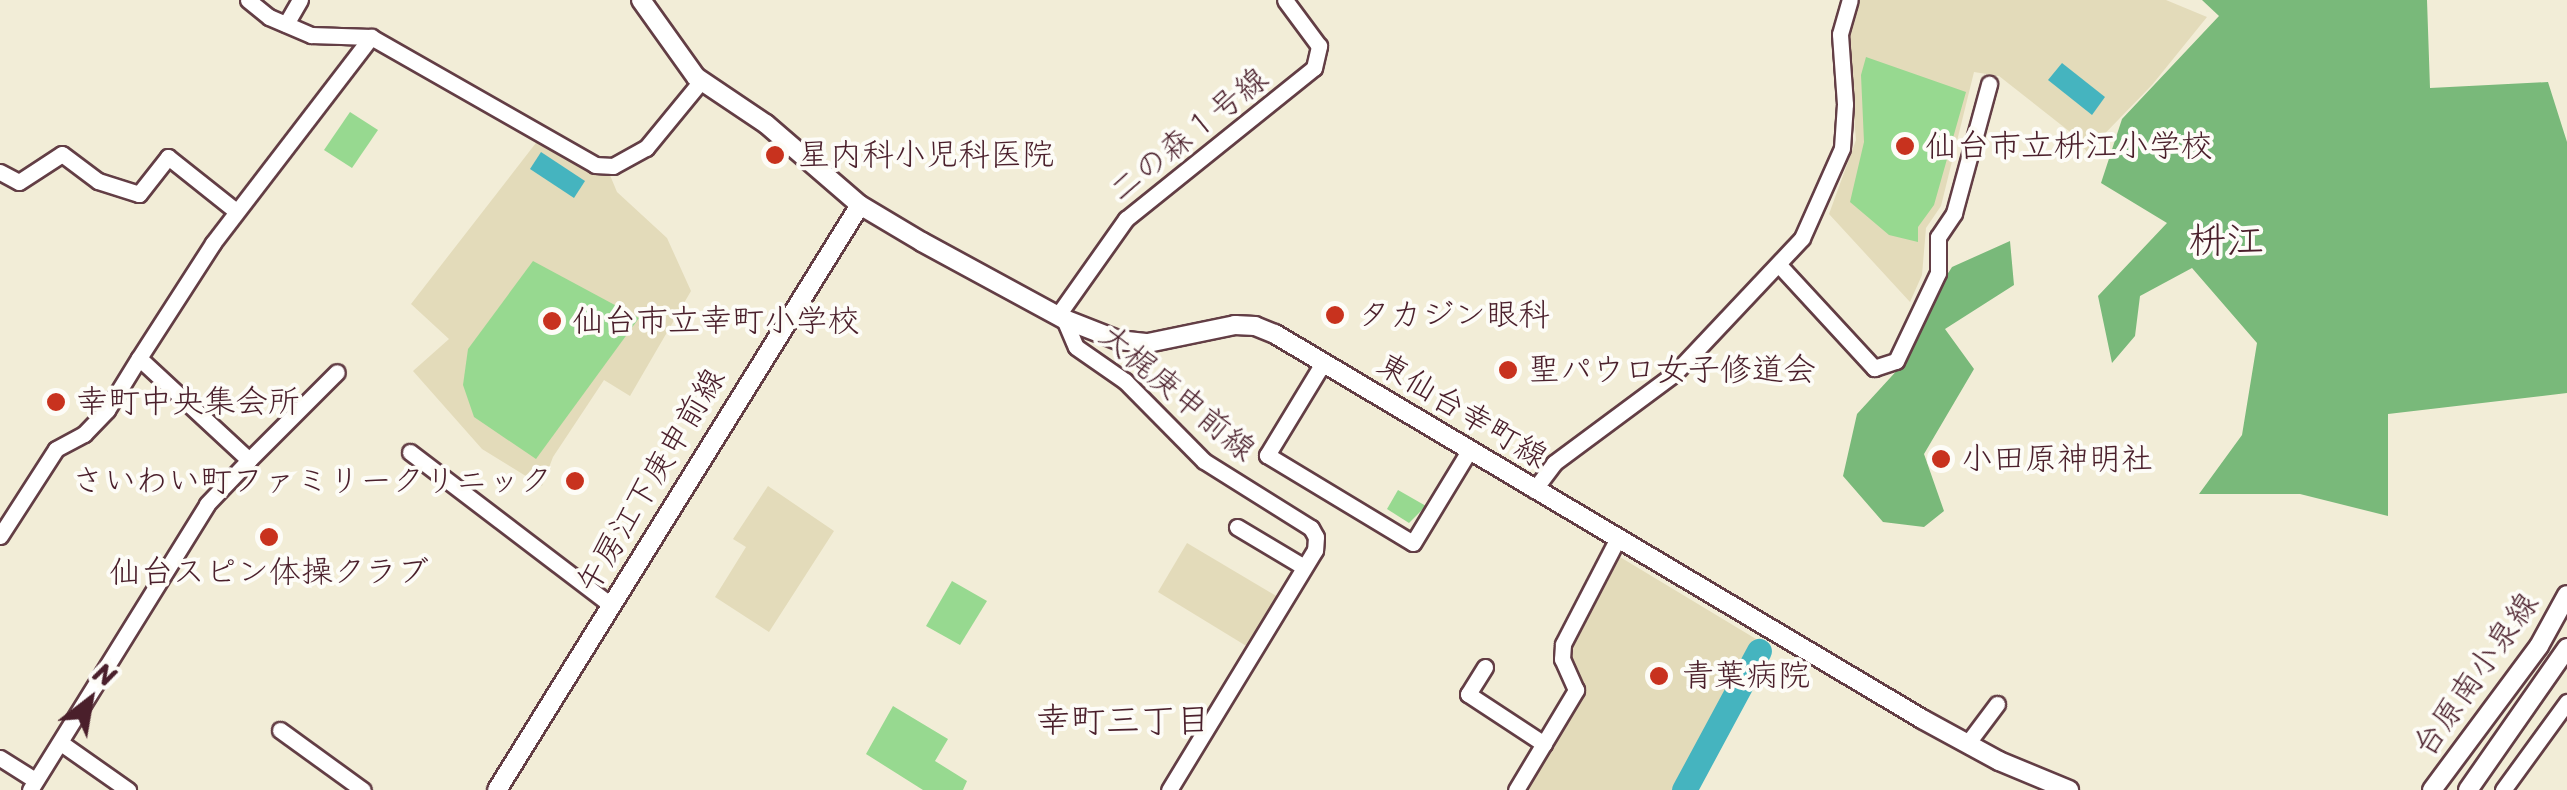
<!DOCTYPE html>
<html>
<head>
<meta charset="utf-8">
<style>
  body { margin:0 }
  #map { position:relative; width:2567px; height:790px; overflow:hidden; background:#f2edd7; font-family:Sriracha,"Klee One",sans-serif }
  div>[style] { position:absolute }
  [style*='--x'] { left:calc(var(--x)*1px); top:calc(var(--y)*1px); width:calc(var(--w)*1px); rotate:calc(var(--a)*1deg) }
  .built>* { inset:0; background:#e3dbba }
  .green>* { inset:0; background:#97d990 }
  .forest>* { inset:0; background:#79b97a }
  .water>* { inset:0; background:#45b4bf }
  .river>* { height:25px; margin:-12.5px; padding:0 12.5px; transform-origin:12.5px; border-radius:12.5px; background:#45b4bf }
  .roads { filter:drop-shadow(2px 0 #633e45) drop-shadow(-2px 0 #633e45) drop-shadow(0 2px #633e45) drop-shadow(0 -2px #633e45) }
  .minor>* { height:15px; margin:-7.5px; padding:0 7.5px; transform-origin:7.5px; border-radius:7.5px; background:#fff }
  .tertiary>* { height:18px; margin:-9px; padding:0 9px; transform-origin:9px; border-radius:9px; background:#fff }
  .dots>* { width:28px; height:28px; translate:-50% -50%; box-sizing:border-box; border:5px solid #fdfcf7; border-radius:50% }
  span { translate:-50% -50%; white-space:nowrap; text-align:center; line-height:1.15; -webkit-text-stroke:8px #fdfcf7; paint-order:stroke }
  .street-label { font-size:32px; color:#4a1f2b }
  .poi-label { font-size:32px; color:#4a1f2b }
  .left { translate:0 -50%; text-align:left }
  .right { translate:-100% -50%; text-align:right }
  .neighbourhood-label { font-size:35px; color:#4a1f2b }
  .quarter-label { font-size:38px; color:#4a1f2b }
  .north { position:absolute; left:40px; top:650px; width:100px; height:100px; -webkit-text-stroke:8px #fdfcf7; paint-order:stroke; rotate:31deg; font-size:28px; font-weight:700; line-height:40px; text-align:center; color:#4a1f2b }
  .north::after { content:''; display:block; margin:auto; width:35px; height:45px; background:#4a1f2b; clip-path:polygon(50% 0,100% 100%,50% 72%,0 100%) }
</style>
</head>
<body>
<div id="map">
  <div class="built">
    <div style="clip-path:polygon(1858px 0,2166px 0,2207px 17px,2152px 85px,2087px 152px,2074px 135px,1999px 76px,1974px 72px,1941px 206px,1926px 228px,1922px 275px,1910px 302px,1829px 214px,1856px 140px,1846px 31px)"></div>
    <div style="clip-path:polygon(539px 139px,593px 174px,607px 168px,617px 192px,667px 238px,691px 291px,630px 396px,604px 380px,553px 457px,542px 486px,482px 449px,413px 371px,449px 339px,411px 304px)"></div>
    <div style="clip-path:polygon(768px 486px,834px 531px,769px 632px,715px 597px,746px 547px,733px 539px)"></div>
    <div style="clip-path:polygon(1187px 543px,1278px 597px,1248px 647px,1158px 592px)"></div>
    <div style="clip-path:polygon(1620px 557px,1761px 642px,1674px 790px,1520px 790px,1581px 682px,1570px 659px,1573px 638px)"></div>
  </div>
  <div class="green">
    <div style="clip-path:polygon(1866px 57px,1966px 92px,1934px 205px,1918px 227px,1918px 242px,1889px 235px,1850px 202px,1864px 142px,1861px 75px)"></div>
    <div style="clip-path:polygon(350px 112px,378px 130px,352px 168px,324px 150px)"></div>
    <div style="clip-path:polygon(533px 261px,639px 318px,536px 459px,474px 417px,463px 385px,468px 349px)"></div>
    <div style="clip-path:polygon(1398px 490px,1426px 506px,1409px 523px,1387px 509px)"></div>
    <div style="clip-path:polygon(952px 581px,987px 601px,960px 645px,926px 626px)"></div>
    <div style="clip-path:polygon(893px 706px,948px 739px,935px 761px,967px 781px,963px 790px,923px 790px,866px 754px)"></div>
  </div>
  <div class="forest">
    <div style="clip-path:polygon(2202px 0,2427px 0,2430px 88px,2548px 82px,2567px 142px,2567px 393px,2388px 414px,2388px 516px,2300px 494px,2199px 494px,2242px 435px,2257px 343px,2192px 268px,2140px 296px,2135px 336px,2112px 363px,2098px 296px,2167px 223px,2101px 183px,2122px 119px,2219px 16px)"></div>
    <div style="clip-path:polygon(2010px 241px,2014px 285px,1945px 329px,1974px 369px,1924px 454px,1944px 511px,1924px 527px,1883px 522px,1843px 476px,1857px 414px,1901px 366px,1928px 305px,1952px 267px)"></div>
  </div>
  <div class="water">
    <div style="clip-path:polygon(2062px 63px,2105px 97px,2092px 115px,2048px 80px)"></div>
    <div style="clip-path:polygon(541px 152px,585px 181px,574px 198px,530px 169px)"></div>
  </div>
  <div class="river">
    <div style="--x:1684;--y:790;--w:158;--a:-61.7"></div>
  </div>
  <div class="roads">
    <div class="minor">
      <div style="--x:248;--y:0;--w:27;--a:39"></div>
      <div style="--x:269;--y:17;--w:46;--a:23.2"></div>
      <div style="--x:311;--y:35;--w:60;--a:1.9"></div>
      <div style="--x:371;--y:37;--w:258;--a:29.7"></div>
      <div style="--x:595;--y:165;--w:18;--a:3"></div>
      <div style="--x:613;--y:166;--w:38;--a:-29"></div>
      <div style="--x:646;--y:148;--w:87;--a:-50.6"></div>
      <div style="--x:286;--y:24;--w:28;--a:-60"></div>
      <div style="--x:0;--y:172;--w:21;--a:28"></div>
      <div style="--x:19;--y:182;--w:51;--a:-33.1"></div>
      <div style="--x:62;--y:154;--w:45;--a:36.9"></div>
      <div style="--x:98;--y:181;--w:43;--a:17.6"></div>
      <div style="--x:139;--y:194;--w:47;--a:-51.9"></div>
      <div style="--x:168;--y:157;--w:87;--a:38.5"></div>
      <div style="--x:1780;--y:266;--w:139;--a:47.3"></div>
      <div style="--x:1874;--y:368;--w:23;--a:-18"></div>
      <div style="--x:1896;--y:361;--w:98;--a:-64.5"></div>
      <div style="--x:1938;--y:273;--w:36;--a:-90"></div>
      <div style="--x:1938;--y:237;--w:29;--a:-56"></div>
      <div style="--x:1954;--y:213;--w:134;--a:-74.8"></div>
      <div style="--x:1058;--y:315;--w:118;--a:-54.7"></div>
      <div style="--x:1126;--y:219;--w:241;--a:-38.8"></div>
      <div style="--x:1314;--y:68;--w:23;--a:-77"></div>
      <div style="--x:1319;--y:46;--w:57;--a:-126.5"></div>
      <div style="--x:1064;--y:319;--w:30;--a:67"></div>
      <div style="--x:1076;--y:347;--w:60;--a:34.8"></div>
      <div style="--x:1125;--y:381;--w:112;--a:45.4"></div>
      <div style="--x:1204;--y:461;--w:126;--a:32.1"></div>
      <div style="--x:1311;--y:528;--w:10;--a:61"></div>
      <div style="--x:1316;--y:537;--w:13;--a:94"></div>
      <div style="--x:1315;--y:550;--w:281;--a:121.3"></div>
      <div style="--x:1323;--y:363;--w:108;--a:121.3"></div>
      <div style="--x:1267;--y:455;--w:170;--a:31.1"></div>
      <div style="--x:1413;--y:543;--w:108;--a:-58.7"></div>
      <div style="--x:410;--y:452;--w:253;--a:37.3"></div>
      <div style="--x:249;--y:460;--w:124;--a:-45"></div>
      <div style="--x:1534;--y:490;--w:34;--a:-53"></div>
      <div style="--x:1554;--y:463;--w:151;--a:-36.6"></div>
      <div style="--x:1675;--y:373;--w:185;--a:-46.7"></div>
      <div style="--x:1802;--y:238;--w:98;--a:-66"></div>
      <div style="--x:1842;--y:148;--w:44;--a:-86.1"></div>
      <div style="--x:1845;--y:104;--w:70;--a:-94.1"></div>
      <div style="--x:1840;--y:34;--w:35;--a:-74"></div>
      <div style="--x:1237;--y:527;--w:78;--a:30.8"></div>
      <div style="--x:0;--y:536;--w:103;--a:-57.2"></div>
      <div style="--x:56;--y:449;--w:32;--a:-28"></div>
      <div style="--x:84;--y:434;--w:33;--a:-46"></div>
      <div style="--x:107;--y:410;--w:61;--a:-58.4"></div>
      <div style="--x:1485;--y:667;--w:32;--a:122"></div>
      <div style="--x:1468;--y:694;--w:91;--a:33.3"></div>
      <div style="--x:280;--y:730;--w:102;--a:35.9"></div>
      <div style="--x:61;--y:743;--w:82;--a:35"></div>
      <div style="--x:1967;--y:744;--w:50;--a:-53.1"></div>
      <div style="--x:0;--y:758;--w:41;--a:32.2"></div>
      <div style="--x:30;--y:790;--w:336;--a:-58.2"></div>
      <div style="--x:207;--y:504;--w:61;--a:-46.3"></div>
      <div style="--x:249;--y:460;--w:150;--a:-137.2"></div>
      <div style="--x:139;--y:358;--w:137;--a:-57.2"></div>
      <div style="--x:213;--y:243;--w:260;--a:-52.5"></div>
      <div style="--x:1516;--y:790;--w:117;--a:-59"></div>
      <div style="--x:1576;--y:690;--w:34;--a:-114"></div>
      <div style="--x:1562;--y:659;--w:15;--a:-86"></div>
      <div style="--x:1563;--y:644;--w:117;--a:-62.6"></div>
      <div style="--x:2503;--y:790;--w:109;--a:-54"></div>
    </div>
    <div class="tertiary">
      <div style="--x:641;--y:0;--w:95;--a:54.5"></div>
      <div style="--x:696;--y:77;--w:84;--a:33.9"></div>
      <div style="--x:766;--y:124;--w:124;--a:40.8"></div>
      <div style="--x:860;--y:205;--w:72;--a:30.8"></div>
      <div style="--x:922;--y:242;--w:162;--a:28.5"></div>
      <div style="--x:1064;--y:319;--w:58;--a:21.3"></div>
      <div style="--x:1118;--y:340;--w:30;--a:6"></div>
      <div style="--x:1148;--y:343;--w:89;--a:-11.7"></div>
      <div style="--x:1235;--y:325;--w:20;--a:3"></div>
      <div style="--x:1255;--y:326;--w:22;--a:22"></div>
      <div style="--x:1275;--y:334;--w:753;--a:30.75"></div>
      <div style="--x:1922;--y:719;--w:88;--a:28.6"></div>
      <div style="--x:1999;--y:761;--w:76;--a:22.5"></div>
      <div style="--x:497;--y:790;--w:688;--a:-58.18"></div>
      <div style="--x:2432;--y:790;--w:179;--a:-53.4"></div>
      <div style="--x:2539;--y:646;--w:58;--a:-61.2"></div>
      <div style="--x:2468;--y:790;--w:173;--a:-55.1"></div>
    </div>
  </div>
  <div class="dots">
    <div style="left:1905px;top:146px;background:#c8321e"></div>
    <div style="left:775px;top:155px;background:#c8321e"></div>
    <div style="left:1335px;top:315px;background:#c8321e"></div>
    <div style="left:552px;top:321px;background:#c8321e"></div>
    <div style="left:1508px;top:370px;background:#c8321e"></div>
    <div style="left:56px;top:402px;background:#c8321e"></div>
    <div style="left:1941px;top:459px;background:#c8321e"></div>
    <div style="left:575px;top:481px;background:#c8321e"></div>
    <div style="left:269px;top:537px;background:#c8321e"></div>
    <div style="left:1659px;top:676px;background:#c8321e"></div>
  </div>
  <div class="street-label">
    <span style="left:1189px;top:135px;rotate:-39deg">二の森１号線</span>
    <span style="left:1177px;top:393px;rotate:40deg">大梶庚申前線</span>
    <span style="left:1462px;top:411px;rotate:31deg">東仙台幸町線</span>
    <span style="left:651px;top:481px;rotate:-59deg">午房江下庚申前線</span>
    <span style="left:2476px;top:675px;rotate:-55deg">台原南小泉線</span>
  </div>
  <div class="poi-label">
    <span class="left" style="left:1925px;top:146px">仙台市立枡江小学校</span>
    <span class="left" style="left:798px;top:155px">星内科小児科医院</span>
    <span class="left" style="left:1358px;top:315px">タカジン眼科</span>
    <span class="left" style="left:572px;top:321px">仙台市立幸町小学校</span>
    <span class="left" style="left:1528px;top:370px">聖パウロ女子修道会</span>
    <span class="left" style="left:76px;top:402px">幸町中央集会所</span>
    <span class="left" style="left:1961px;top:459px">小田原神明社</span>
    <span class="right" style="left:552px;top:481px">さいわい町ファミリークリニック</span>
    <span style="left:269px;top:572px">仙台スピン体操クラブ</span>
    <span class="left" style="left:1682px;top:676px">青葉病院</span>
  </div>
  <div class="neighbourhood-label">
    <span style="left:1123px;top:720px">幸町三丁目</span>
  </div>
  <div class="quarter-label">
    <span style="left:2226px;top:241px">枡江</span>
  </div>
  <div class="north">N</div>
</div>
</body>
</html>
